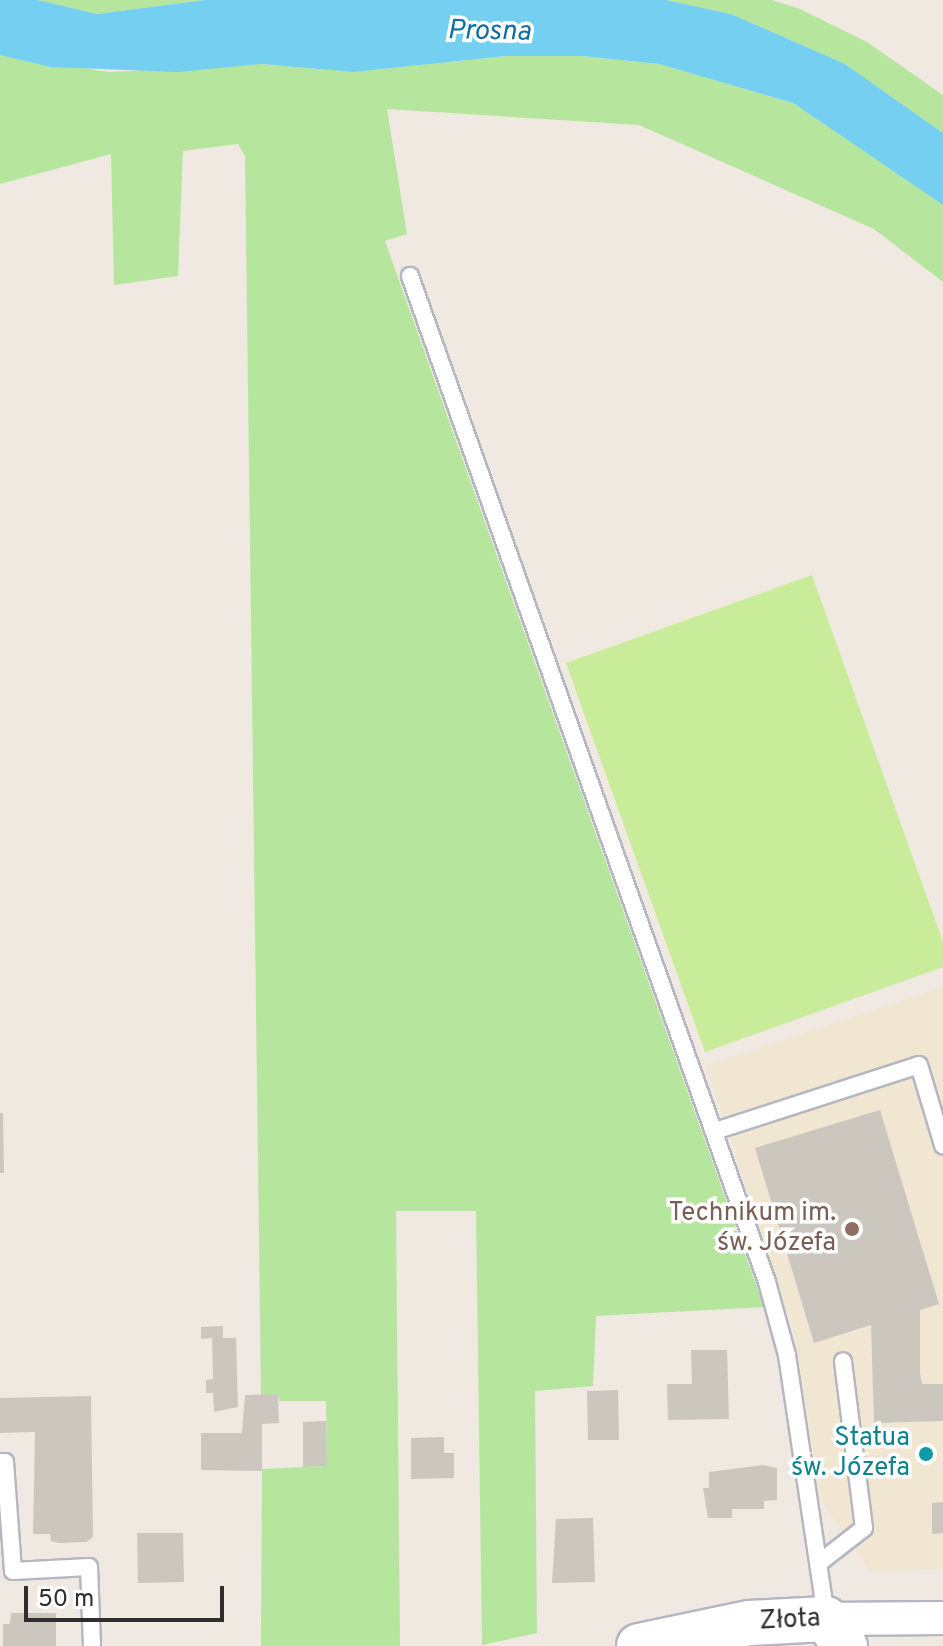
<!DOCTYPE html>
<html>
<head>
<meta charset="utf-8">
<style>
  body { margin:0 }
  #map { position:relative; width:943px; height:1646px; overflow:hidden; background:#efe9e1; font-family:Overpass,sans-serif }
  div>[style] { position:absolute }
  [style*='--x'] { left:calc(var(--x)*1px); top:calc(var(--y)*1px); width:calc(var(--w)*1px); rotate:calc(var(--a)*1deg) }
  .education>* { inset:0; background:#f0e6d1 }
  .green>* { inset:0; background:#b6e59e }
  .pitch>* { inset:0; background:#c9ec9a }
  .water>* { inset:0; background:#75cff0 }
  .building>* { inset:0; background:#cbc7bf }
  .roads { filter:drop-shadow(2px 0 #b4b7c1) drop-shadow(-2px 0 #b4b7c1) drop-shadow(0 2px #b4b7c1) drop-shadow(0 -2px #b4b7c1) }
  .lane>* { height:16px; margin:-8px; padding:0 8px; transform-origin:8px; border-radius:8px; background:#fff }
  .street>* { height:32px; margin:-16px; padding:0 16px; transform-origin:16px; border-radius:16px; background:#fff }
  .secondary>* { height:44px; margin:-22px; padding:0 22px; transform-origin:22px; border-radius:22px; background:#fff }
  .dots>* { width:22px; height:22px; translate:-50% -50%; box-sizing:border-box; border:4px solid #fff; border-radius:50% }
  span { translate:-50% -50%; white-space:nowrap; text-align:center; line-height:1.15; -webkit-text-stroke:7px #fff; paint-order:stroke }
  .education-label { font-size:26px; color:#785e54 }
  .right { translate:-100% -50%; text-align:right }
  .culture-label { font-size:26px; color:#0d838f }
  .street-label { font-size:26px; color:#2e2e2e }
  .water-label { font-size:28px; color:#0d6fa3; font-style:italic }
  .scale { position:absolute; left:24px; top:1586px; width:200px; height:36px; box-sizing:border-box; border:4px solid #2e2e2e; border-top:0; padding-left:10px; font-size:24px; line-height:28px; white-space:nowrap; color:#2e2e2e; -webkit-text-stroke:6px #fff; paint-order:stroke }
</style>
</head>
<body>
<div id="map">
  <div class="education">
    <div style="clip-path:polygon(943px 987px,943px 1569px,870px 1571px,822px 1502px,794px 1331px,706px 1065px)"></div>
  </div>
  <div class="green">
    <div style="clip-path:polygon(38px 0,205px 0,97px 14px)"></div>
    <div style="clip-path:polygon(666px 0,772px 0,800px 9px,867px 42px,943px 95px,943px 133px,845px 64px,731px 14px)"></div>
    <div style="clip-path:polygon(0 55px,109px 72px,261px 64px,354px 72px,506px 56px,582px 56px,659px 64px,793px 103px,943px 205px,943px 282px,874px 229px,639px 125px,387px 109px,407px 234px,385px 241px,764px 1307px,596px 1316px,593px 1386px,535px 1391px,537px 1633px,482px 1645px,476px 1211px,396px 1211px,400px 1646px,261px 1646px,262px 1469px,327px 1466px,326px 1401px,279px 1401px,278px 1394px,261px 1395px,245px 156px,238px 144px,183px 151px,178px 276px,114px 285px,111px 154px,0 184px)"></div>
  </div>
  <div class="pitch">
    <div style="clip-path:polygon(812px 575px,943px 942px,943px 967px,705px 1052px,566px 663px)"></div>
  </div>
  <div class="water">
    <div style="clip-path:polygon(0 0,38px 0,97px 14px,205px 0,666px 0,731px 14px,845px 64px,943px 133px,943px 205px,793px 103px,659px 64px,582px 56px,506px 56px,354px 72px,261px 64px,178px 72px,51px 67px,0 55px)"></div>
  </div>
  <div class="building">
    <div style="clip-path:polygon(880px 1110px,939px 1304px,920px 1310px,920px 1374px,922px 1384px,943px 1384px,943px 1421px,874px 1423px,871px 1325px,814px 1343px,755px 1148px)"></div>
    <div style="clip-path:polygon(0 1113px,3px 1113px,4px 1173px,0 1173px)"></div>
    <div style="clip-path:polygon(223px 1326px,223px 1338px,236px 1338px,238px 1407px,214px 1412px,213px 1393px,206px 1393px,206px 1380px,213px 1379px,212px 1338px,201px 1339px,201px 1327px)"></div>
    <div style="clip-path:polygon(691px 1350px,727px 1350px,729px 1419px,668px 1420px,667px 1384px,692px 1384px)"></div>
    <div style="clip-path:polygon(618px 1390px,619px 1440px,588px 1440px,587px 1391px)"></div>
    <div style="clip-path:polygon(278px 1394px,279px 1423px,262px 1424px,262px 1471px,201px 1470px,201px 1433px,242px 1433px,245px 1395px)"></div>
    <div style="clip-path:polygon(91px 1396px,93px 1537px,86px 1542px,59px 1543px,51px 1541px,50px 1534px,33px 1534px,35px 1432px,0 1433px,0 1398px)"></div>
    <div style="clip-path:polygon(326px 1421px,327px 1466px,303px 1467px,303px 1422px)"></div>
    <div style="clip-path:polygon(444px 1437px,444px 1453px,454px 1453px,454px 1478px,411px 1479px,411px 1438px)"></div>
    <div style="clip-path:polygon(763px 1465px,777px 1468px,777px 1500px,764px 1501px,764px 1509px,732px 1509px,732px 1518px,708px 1518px,703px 1488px,709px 1488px,709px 1472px)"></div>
    <div style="clip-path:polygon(943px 1502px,943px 1533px,932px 1534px,932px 1503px)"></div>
    <div style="clip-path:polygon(593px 1518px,595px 1582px,552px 1583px,556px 1519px)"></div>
    <div style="clip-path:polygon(137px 1533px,183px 1533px,184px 1582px,138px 1583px)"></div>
    <div style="clip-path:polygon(11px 1613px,56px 1613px,56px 1646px,3px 1646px,3px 1624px,10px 1624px)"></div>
  </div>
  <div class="roads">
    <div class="lane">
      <div style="--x:410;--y:276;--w:1067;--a:70.46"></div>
      <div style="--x:767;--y:1282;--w:76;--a:74.7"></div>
      <div style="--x:787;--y:1355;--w:265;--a:81.5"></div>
      <div style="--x:715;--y:1131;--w:214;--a:-17.9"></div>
      <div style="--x:919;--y:1065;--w:84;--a:73.3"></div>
      <div style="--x:0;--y:1462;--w:5;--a:0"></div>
      <div style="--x:5;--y:1462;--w:109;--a:85.8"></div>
      <div style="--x:13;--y:1571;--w:76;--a:-3"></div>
      <div style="--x:89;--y:1567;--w:79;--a:87.8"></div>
      <div style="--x:819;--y:1563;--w:57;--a:-37.9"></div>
      <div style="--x:864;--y:1528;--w:168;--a:-97.2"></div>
    </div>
    <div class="street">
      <div style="--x:826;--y:1619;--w:117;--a:-0.5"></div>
    </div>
    <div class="secondary">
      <div style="--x:639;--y:1646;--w:112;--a:-11.8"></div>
      <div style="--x:749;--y:1623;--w:77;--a:-3"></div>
      <div style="--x:826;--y:1619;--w:33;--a:55"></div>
    </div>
  </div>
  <div class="dots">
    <div style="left:852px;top:1229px;background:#8d6e63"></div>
    <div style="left:926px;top:1454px;background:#0f9aa8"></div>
  </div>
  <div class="education-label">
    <span class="right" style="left:836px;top:1229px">Technikum im.<br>św. Józefa</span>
  </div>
  <div class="culture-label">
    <span class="right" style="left:910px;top:1454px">Statua<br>św. Józefa</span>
  </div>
  <div class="street-label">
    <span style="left:790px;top:1621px;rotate:-3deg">Złota</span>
  </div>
  <div class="water-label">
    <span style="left:489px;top:32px;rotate:1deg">Prosna</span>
  </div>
  <div class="scale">50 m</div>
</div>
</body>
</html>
